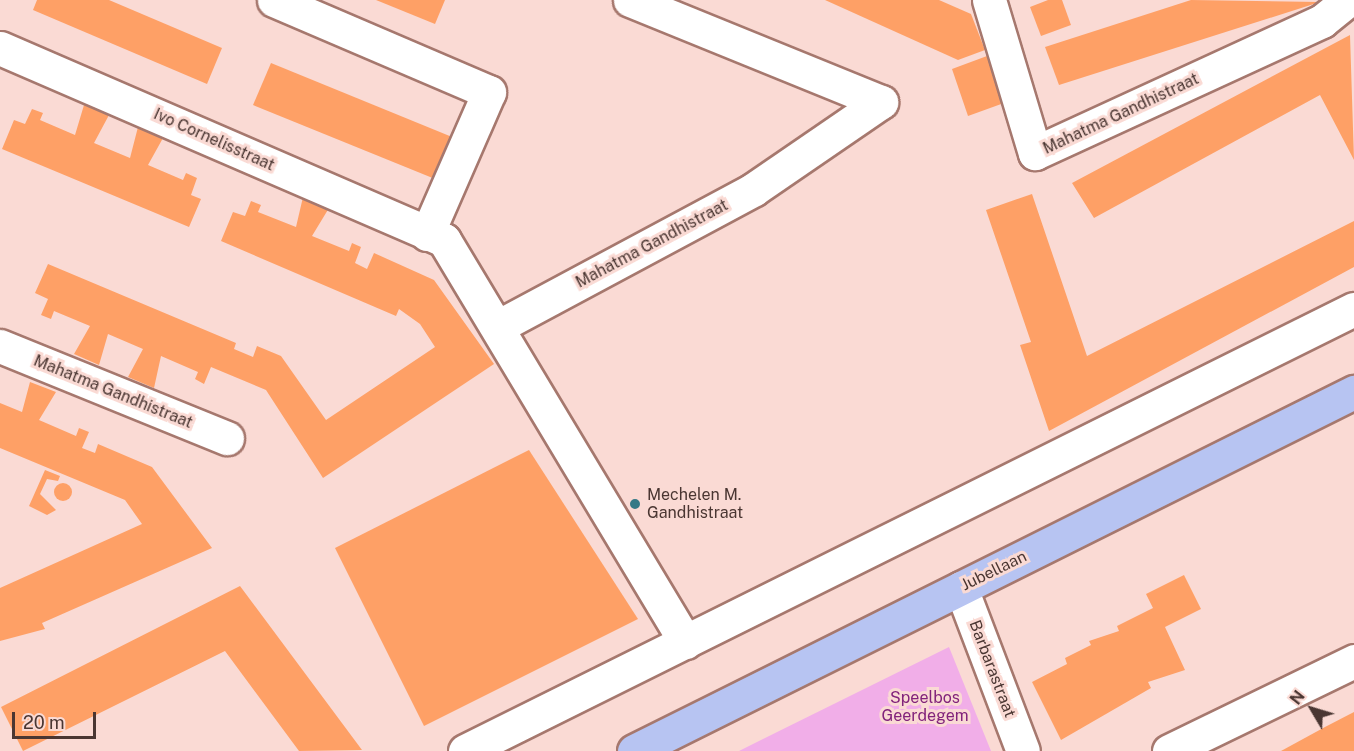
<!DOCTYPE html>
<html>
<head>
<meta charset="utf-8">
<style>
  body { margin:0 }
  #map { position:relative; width:1354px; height:751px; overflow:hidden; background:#fadad4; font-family:"Public Sans",sans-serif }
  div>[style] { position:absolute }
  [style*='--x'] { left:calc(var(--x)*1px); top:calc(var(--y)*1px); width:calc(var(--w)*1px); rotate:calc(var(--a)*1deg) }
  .green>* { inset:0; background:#f1aee8 }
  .building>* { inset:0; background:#fea066 }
  .round { border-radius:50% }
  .roads { filter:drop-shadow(2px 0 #a6786e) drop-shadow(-2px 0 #a6786e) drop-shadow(0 2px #a6786e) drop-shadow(0 -2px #a6786e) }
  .minor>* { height:33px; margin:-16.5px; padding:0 16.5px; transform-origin:16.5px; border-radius:16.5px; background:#fff }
  .major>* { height:33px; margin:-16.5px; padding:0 16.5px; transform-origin:16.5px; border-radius:16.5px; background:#b7c4f2 }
  .dots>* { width:16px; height:16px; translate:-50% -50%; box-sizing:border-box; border:3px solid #fadad4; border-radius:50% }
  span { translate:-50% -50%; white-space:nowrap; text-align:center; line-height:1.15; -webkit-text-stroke:6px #fadad4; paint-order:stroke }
  .street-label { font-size:16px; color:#4a3632 }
  .poi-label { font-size:16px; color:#4a3632 }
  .left { translate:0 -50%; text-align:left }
  .park-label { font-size:16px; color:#82237b }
  .north { position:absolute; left:1282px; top:679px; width:60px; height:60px; -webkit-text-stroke:4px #fadad4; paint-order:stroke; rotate:308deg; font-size:16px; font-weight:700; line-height:24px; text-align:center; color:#4a3632 }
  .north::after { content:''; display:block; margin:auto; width:21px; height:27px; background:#4a3632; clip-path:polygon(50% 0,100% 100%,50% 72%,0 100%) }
  .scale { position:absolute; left:12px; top:712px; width:84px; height:27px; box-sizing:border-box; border:3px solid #4a3632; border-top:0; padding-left:8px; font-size:18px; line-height:21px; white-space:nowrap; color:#4a3632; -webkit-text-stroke:4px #fadad4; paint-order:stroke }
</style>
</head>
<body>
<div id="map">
  <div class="green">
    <div style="clip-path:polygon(949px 647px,991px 751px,739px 751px)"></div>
  </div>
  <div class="building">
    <div style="clip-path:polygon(37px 0,109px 0,222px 48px,207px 84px,33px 10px)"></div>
    <div style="clip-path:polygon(376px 0,445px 0,435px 24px)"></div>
    <div style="clip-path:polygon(825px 0,939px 0,971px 14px,985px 50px,958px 60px)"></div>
    <div style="clip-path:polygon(1048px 0,1062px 0,1071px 25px,1041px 36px,1030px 7px)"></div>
    <div style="clip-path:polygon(1191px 0,1320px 2px,1059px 85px,1045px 47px)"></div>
    <div style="clip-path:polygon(1350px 35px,1354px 160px,1320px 95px,1094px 218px,1072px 183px)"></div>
    <div style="clip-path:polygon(987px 56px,1004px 103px,968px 116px,952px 69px)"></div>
    <div style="clip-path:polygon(271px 63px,457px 139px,440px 181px,253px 105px)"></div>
    <div style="clip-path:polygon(84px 105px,109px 115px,94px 143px,130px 158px,138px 127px,163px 138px,148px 165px,183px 180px,186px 173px,197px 178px,191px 195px,201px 199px,189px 227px,2px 149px,14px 120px,25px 124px,32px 109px,43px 113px,40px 120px,75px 135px)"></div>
    <div style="clip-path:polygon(1032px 194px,1087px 356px,1354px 221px,1354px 267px,1049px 431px,1020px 345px,1031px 342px,986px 210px)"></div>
    <div style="clip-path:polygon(303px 197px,329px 208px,312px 236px,349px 251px,352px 243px,361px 247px,355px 263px,367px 269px,374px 253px,434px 280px,494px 364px,323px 478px,266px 390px,211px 367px,204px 384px,195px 379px,198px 372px,161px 356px,154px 388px,128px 377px,143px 349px,108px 334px,99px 365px,74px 354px,90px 326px,54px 311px,51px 319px,41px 315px,48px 299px,35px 293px,48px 264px,236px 343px,234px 349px,253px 357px,257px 346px,281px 356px,326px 420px,435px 347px,420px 324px,399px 309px,396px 316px,221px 241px,233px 212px,245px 216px,251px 201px,261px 205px,258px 212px,296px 227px)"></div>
    <div style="clip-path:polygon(30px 382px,56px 392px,39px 420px,76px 436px,79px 428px,89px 432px,82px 448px,95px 453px,98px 444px,152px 467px,212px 548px,42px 623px,45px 629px,0 641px,0 588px,142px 524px,125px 500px,0 448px,0 403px,22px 412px)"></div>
    <div style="clip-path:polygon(529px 450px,638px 619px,424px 726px,335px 548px)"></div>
    <div style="clip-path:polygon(45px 470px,60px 476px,58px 481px,47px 479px,40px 494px,56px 510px,47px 515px,29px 506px)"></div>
    <div class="round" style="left:54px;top:483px;width:18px;height:18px"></div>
    <div style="clip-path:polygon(1184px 575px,1201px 609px,1165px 627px,1185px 670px,1148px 682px,1151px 688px,1061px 740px,1032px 682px,1067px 664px,1065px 658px,1091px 645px,1089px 641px,1119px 631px,1117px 626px,1153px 608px,1146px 594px)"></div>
    <div style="clip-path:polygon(240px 586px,362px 750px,299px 751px,225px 651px,23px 751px,1px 707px)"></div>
    <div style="clip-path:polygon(1354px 712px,1354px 751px,1281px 751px,1325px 727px)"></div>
  </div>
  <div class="roads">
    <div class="minor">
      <div style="--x:274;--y:0;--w:234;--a:23.2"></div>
      <div style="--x:489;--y:92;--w:155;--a:113.6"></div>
      <div style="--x:630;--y:0;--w:271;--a:22.1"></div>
      <div style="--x:989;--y:0;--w:160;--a:73.3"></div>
      <div style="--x:1035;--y:153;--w:316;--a:-24.7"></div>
      <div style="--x:1322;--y:21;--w:33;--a:-39"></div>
      <div style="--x:0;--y:48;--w:484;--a:23.4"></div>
      <div style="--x:444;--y:240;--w:469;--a:59"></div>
      <div style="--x:499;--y:326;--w:289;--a:-28.2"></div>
      <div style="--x:754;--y:189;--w:154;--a:-34.4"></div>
      <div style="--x:0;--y:346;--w:245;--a:22.1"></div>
      <div style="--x:961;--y:588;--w:174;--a:69.2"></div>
      <div style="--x:465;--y:751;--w:993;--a:-26.44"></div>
      <div style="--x:1169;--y:751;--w:206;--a:-25.9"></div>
    </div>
    <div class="major">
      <div style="--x:634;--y:751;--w:805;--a:-26.5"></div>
    </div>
  </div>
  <div class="dots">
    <div style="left:635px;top:504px;background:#347986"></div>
  </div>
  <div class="street-label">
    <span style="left:1121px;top:114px;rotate:-25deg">Mahatma Gandhistraat</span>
    <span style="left:214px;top:140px;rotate:24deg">Ivo Cornelisstraat</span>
    <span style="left:652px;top:244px;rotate:-28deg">Mahatma Gandhistraat</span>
    <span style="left:113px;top:392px;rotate:22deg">Mahatma Gandhistraat</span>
    <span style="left:994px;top:571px;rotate:-26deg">Jubellaan</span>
    <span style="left:992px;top:669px;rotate:69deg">Barbarastraat</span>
  </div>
  <div class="poi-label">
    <span class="left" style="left:647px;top:504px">Mechelen M.<br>Gandhistraat</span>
  </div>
  <div class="park-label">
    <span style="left:925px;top:707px">Speelbos<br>Geerdegem</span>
  </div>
  <div class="north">N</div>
  <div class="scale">20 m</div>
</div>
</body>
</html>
